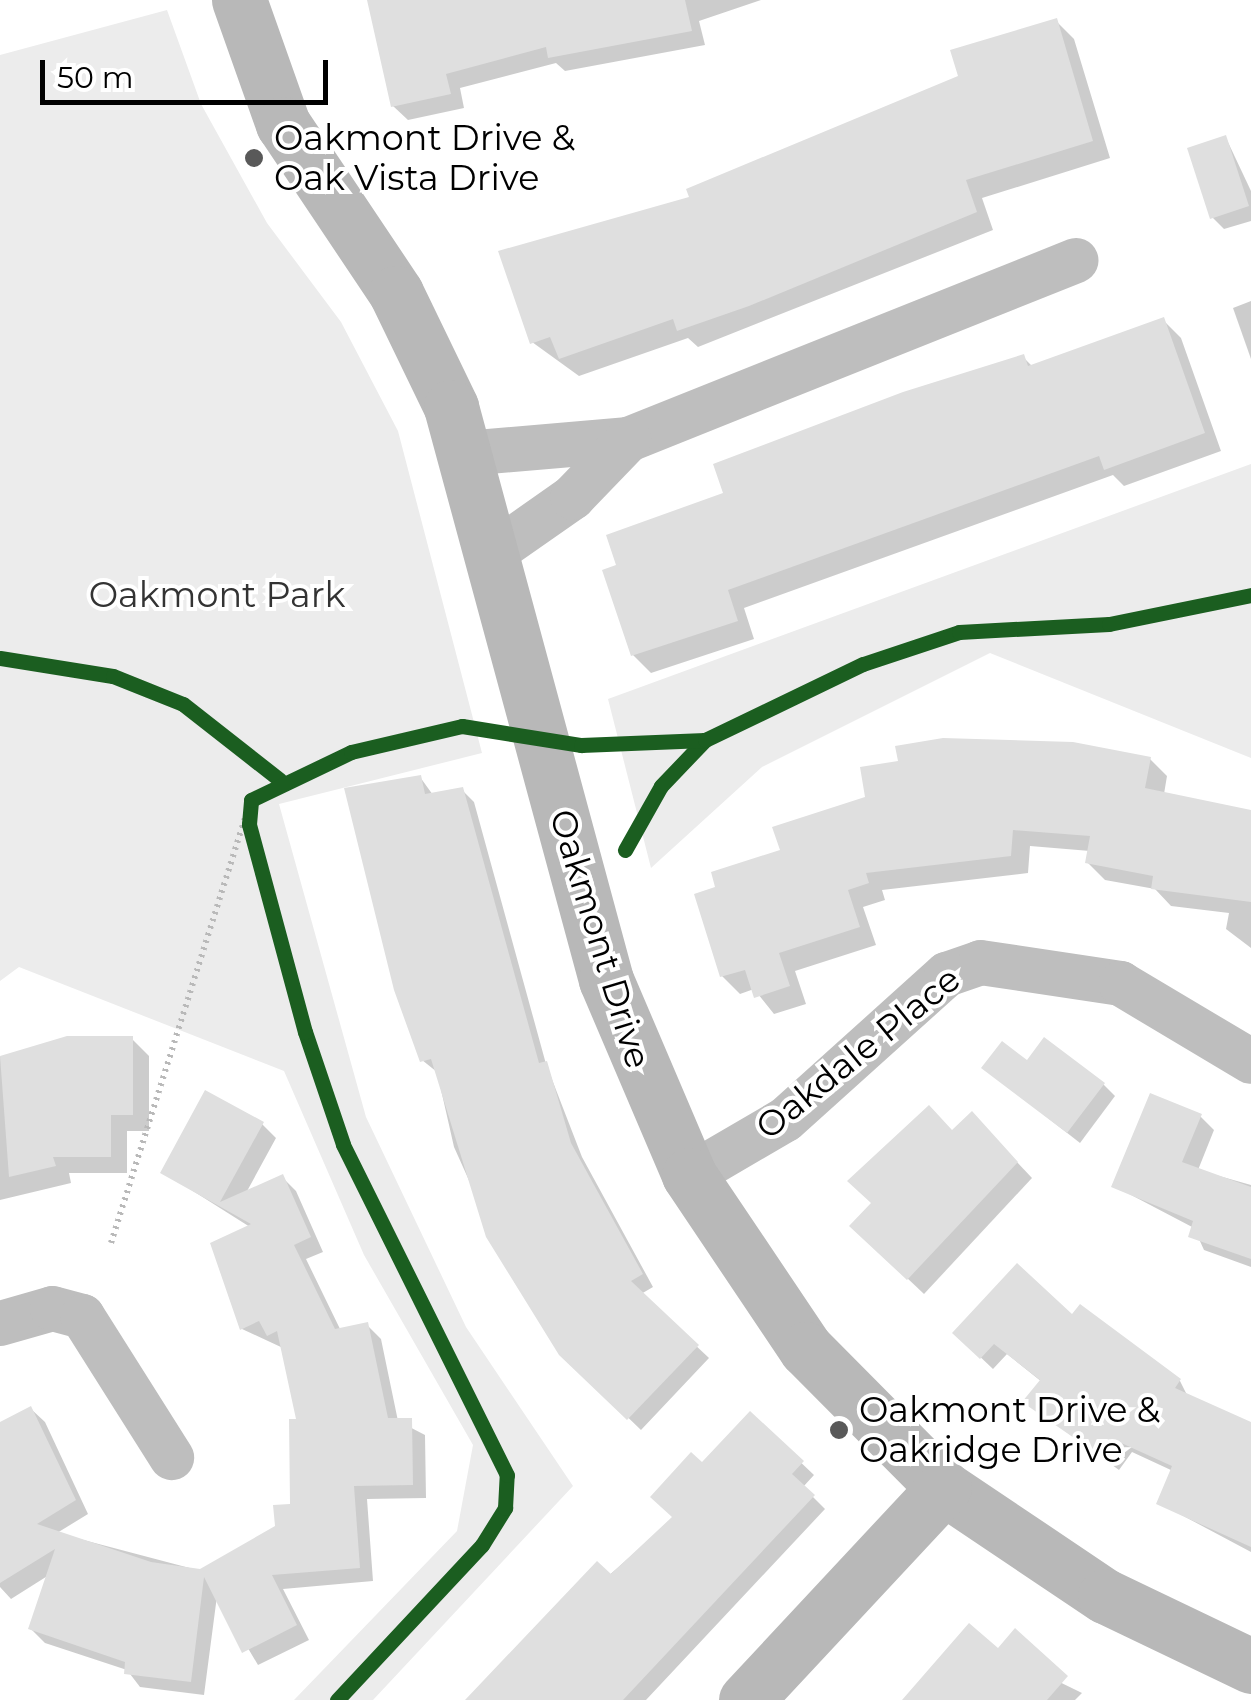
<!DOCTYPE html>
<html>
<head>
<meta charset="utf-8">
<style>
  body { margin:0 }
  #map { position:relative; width:1251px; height:1700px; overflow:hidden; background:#fff; font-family:Montserrat,sans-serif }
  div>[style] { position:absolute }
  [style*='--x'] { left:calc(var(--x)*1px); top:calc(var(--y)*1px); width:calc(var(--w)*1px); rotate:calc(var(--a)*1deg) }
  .green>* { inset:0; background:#ececec }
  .shadow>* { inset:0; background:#0003 }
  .building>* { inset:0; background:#dfdfdf }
  .path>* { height:6px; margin-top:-3px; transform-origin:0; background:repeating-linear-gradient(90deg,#b9b9b9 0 2.5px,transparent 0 7.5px) }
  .street>* { height:45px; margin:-22.5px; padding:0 22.5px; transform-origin:22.5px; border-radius:22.5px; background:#bebebe }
  .secondary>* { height:55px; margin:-27.5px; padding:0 27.5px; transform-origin:27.5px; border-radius:27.5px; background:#b8b8b8 }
  .cycleway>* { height:15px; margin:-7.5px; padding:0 7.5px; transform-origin:7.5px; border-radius:7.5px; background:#1b5e20 }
  .dots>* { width:28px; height:28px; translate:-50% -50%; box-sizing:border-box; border:5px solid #fff; border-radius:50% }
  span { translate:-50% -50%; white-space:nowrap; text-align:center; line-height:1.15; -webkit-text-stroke:8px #fff; paint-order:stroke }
  .poi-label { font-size:35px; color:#000 }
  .left { translate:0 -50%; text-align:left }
  .park-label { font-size:35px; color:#333 }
  .street-label { font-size:35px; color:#000 }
  .scale { position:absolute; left:40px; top:60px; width:288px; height:45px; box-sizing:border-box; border:5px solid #000; border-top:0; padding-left:12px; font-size:30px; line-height:35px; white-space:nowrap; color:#000; -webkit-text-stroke:8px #fff; paint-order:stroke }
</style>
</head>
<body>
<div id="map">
  <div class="green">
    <div style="clip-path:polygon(167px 10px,201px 104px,267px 223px,341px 322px,398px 431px,482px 753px,279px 804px,366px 1117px,466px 1327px,573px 1486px,373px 1700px,294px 1700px,457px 1531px,473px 1445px,364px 1255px,284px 1071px,19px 967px,0 981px,0 55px)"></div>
    <div style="clip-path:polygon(1251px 464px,1251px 758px,990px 653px,762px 767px,651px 868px,608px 699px)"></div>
  </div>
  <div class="shadow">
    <div style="clip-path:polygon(370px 0,761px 0,699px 21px,705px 45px,565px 71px,556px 63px,460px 88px,464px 108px,408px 120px,393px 106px)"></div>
    <div style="clip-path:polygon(1056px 21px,1074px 39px,1110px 158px,982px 198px,993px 230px,698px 347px,688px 338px,579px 376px,532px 342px,692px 198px,961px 78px)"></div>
    <div style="clip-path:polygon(1226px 138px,1251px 191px,1251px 221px,1224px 229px,1212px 217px)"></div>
    <div style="clip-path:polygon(1251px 301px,1251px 359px,1233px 308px)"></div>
    <div style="clip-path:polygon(1163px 320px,1181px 338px,1221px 451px,1124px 486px,1113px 475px,744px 608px,754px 639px,651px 673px,633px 655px,619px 567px,726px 495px,1023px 357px,1033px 367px)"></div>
    <div style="clip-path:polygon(1150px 759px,1167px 776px,1164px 794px,1251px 812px,1251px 948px,1226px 929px,1229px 913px,1171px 906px,1155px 889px,1105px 880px,1088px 863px,1090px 851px,1030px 846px,1028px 873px,882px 890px,885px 900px,863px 907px,876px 945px,795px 971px,806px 1004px,774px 1014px,754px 989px,740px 994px,722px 976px,697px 895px)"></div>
    <div style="clip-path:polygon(420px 777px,433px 795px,462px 790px,474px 802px,546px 1064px,582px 1157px,653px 1287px,641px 1294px,709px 1358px,641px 1430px,561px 1353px,515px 1283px,454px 1147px,437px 1072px,422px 1060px)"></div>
    <div style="clip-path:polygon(67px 1038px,132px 1039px,149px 1056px,149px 1131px,127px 1131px,127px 1173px,69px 1173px,71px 1183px,0 1200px,0 1057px)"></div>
    <div style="clip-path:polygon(984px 1068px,1103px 1084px,1115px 1096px,1080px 1143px)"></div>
    <div style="clip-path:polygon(1200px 1116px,1214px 1130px,1198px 1170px,1251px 1185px,1251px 1267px,1204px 1250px,1194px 1228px,1114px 1186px)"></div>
    <div style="clip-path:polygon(262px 1124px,276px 1138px,246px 1193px,282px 1177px,296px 1191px,323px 1252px,306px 1259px,341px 1331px,367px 1325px,381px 1339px,398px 1421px,425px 1435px,426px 1498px,367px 1499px,373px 1581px,283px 1589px,309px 1640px,258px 1665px,217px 1596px,204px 1695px,140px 1687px,127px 1670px,45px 1643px,31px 1629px,49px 1575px,11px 1599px,0 1587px,0 1424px,31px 1409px,45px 1422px,88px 1514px,57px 1533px,201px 1571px,277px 1527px,292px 1506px,299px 1422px,283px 1348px,242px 1329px,250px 1227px,163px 1172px)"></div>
    <div style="clip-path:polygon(987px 1130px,1032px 1178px,924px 1294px,868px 1241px,953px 1133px)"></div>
    <div style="clip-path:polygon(1072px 1317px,1180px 1381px,1188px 1397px,1251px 1425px,1251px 1552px,1159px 1503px,1173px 1471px,1132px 1452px,1119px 1470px,1025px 1402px,1042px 1382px,1007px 1354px,993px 1369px,955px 1333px)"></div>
    <div style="clip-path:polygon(750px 1414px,814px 1475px,803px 1487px,825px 1509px,646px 1700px,468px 1700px,675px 1517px,703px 1466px)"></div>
    <div style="clip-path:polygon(998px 1652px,1082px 1693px,1075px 1700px,907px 1700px)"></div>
  </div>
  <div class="building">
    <div style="clip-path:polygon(367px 0,685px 0,692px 31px,548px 58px,546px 47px,446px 74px,451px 94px,391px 107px)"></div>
    <div style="clip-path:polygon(1057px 18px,1093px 141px,966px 180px,977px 212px,749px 306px,677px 331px,673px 319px,559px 359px,550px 337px,530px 344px,498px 251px,689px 197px,686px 189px,958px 76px,950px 50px)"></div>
    <div style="clip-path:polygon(1226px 135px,1249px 206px,1210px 219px,1187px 148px)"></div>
    <div style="clip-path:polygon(1164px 317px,1205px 433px,1104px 470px,1099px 456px,728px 590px,738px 621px,631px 656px,602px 570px,616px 565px,606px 535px,723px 493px,713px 464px,903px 392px,1024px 354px,1028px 366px)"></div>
    <div style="clip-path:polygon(943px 738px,1073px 742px,1151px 757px,1145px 788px,1251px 810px,1251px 902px,1151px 889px,1153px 876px,1085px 863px,1090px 836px,1013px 830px,1011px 856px,866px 873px,869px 883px,848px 890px,860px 927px,779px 953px,790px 986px,754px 998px,745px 970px,720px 977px,694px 894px,715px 887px,711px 872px,780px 850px,772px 827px,865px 797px,860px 767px,898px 761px,895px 746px)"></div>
    <div style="clip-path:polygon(421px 775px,425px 794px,463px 787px,539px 1063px,547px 1061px,571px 1143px,643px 1274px,631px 1281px,699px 1345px,627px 1420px,559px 1355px,486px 1237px,431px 1059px,420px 1062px,394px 990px,344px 788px)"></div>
    <div style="clip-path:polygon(67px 1036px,133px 1036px,133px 1115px,111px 1115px,111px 1157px,53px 1157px,56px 1166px,9px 1177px,0 1056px)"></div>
    <div style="clip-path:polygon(1044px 1037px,1105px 1083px,1067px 1133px,981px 1068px,1002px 1041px,1027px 1060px)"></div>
    <div style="clip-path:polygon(205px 1090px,264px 1122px,220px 1202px,283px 1174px,311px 1237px,294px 1245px,335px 1329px,368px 1322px,388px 1418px,412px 1418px,413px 1485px,354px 1486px,360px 1568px,272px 1575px,297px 1625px,242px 1653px,204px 1577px,191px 1682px,124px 1674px,125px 1662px,28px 1629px,55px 1549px,0 1583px,0 1422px,31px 1406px,76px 1500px,37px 1524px,151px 1562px,200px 1569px,275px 1526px,273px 1505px,290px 1504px,289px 1419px,296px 1419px,277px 1331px,267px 1336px,259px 1321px,240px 1330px,210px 1243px,251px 1224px,160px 1173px)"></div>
    <div style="clip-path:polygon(1150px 1093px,1202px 1114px,1182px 1162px,1251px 1187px,1251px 1259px,1188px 1237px,1193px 1221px,1111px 1187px)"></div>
    <div style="clip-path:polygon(929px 1105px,952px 1130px,972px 1111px,1018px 1162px,907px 1280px,849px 1226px,871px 1203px,847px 1181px)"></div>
    <div style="clip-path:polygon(1017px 1263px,1072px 1314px,1080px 1304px,1181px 1379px,1175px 1388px,1251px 1422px,1251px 1547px,1156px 1504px,1172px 1466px,1119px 1442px,1106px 1460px,1022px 1402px,1040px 1380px,994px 1344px,980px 1359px,952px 1333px)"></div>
    <div style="clip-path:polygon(750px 1411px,804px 1461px,792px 1474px,815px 1495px,623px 1700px,465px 1700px,597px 1561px,611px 1574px,672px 1517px,650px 1497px,691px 1452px,702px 1462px)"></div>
    <div style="clip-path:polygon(969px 1623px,998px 1648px,1015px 1628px,1068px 1676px,1047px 1700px,902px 1700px)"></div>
  </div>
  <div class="path">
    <div style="--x:111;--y:1243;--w:465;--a:-72.5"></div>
  </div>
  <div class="street">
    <div style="--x:465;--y:453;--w:164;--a:-4.9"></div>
    <div style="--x:628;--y:439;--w:482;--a:-21.8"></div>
    <div style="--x:492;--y:553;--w:98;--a:-35"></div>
    <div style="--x:572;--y:497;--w:81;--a:-46"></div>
    <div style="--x:689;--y:1175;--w:111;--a:-30.3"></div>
    <div style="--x:785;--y:1119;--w:217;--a:-42"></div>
    <div style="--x:946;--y:974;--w:36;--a:-19"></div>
    <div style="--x:980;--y:962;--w:142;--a:8.5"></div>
    <div style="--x:1120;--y:983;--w:152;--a:30.8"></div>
    <div style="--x:0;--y:1323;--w:54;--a:-16.1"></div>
    <div style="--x:52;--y:1308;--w:31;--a:15"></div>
    <div style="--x:82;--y:1316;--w:167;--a:57.7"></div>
  </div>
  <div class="secondary">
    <div style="--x:239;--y:0;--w:132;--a:70.5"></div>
    <div style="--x:283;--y:124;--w:203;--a:56.2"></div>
    <div style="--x:396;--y:293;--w:127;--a:64.2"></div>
    <div style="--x:451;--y:407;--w:594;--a:74.86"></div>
    <div style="--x:606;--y:980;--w:212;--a:66.9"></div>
    <div style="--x:689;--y:1175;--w:210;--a:56.1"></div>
    <div style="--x:806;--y:1349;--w:196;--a:45.2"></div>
    <div style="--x:944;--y:1488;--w:194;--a:33.9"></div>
    <div style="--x:1105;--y:1596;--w:162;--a:25.6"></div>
    <div style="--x:746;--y:1700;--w:290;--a:-47"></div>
  </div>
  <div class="cycleway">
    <div style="--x:0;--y:658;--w:114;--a:9.1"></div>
    <div style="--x:113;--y:676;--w:75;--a:21.8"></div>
    <div style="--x:183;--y:704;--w:123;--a:38.1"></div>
    <div style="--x:625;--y:850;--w:73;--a:-60.6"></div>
    <div style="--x:661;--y:786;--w:64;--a:-46.3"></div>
    <div style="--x:337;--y:1700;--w:212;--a:-46.9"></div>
    <div style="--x:482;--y:1545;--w:44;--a:-58.1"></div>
    <div style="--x:505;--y:1508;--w:33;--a:-87"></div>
    <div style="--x:507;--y:1475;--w:369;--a:-116.4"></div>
    <div style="--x:343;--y:1144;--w:118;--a:-108.7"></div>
    <div style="--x:305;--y:1032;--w:215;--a:-105.1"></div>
    <div style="--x:249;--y:824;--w:24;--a:-85"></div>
    <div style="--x:251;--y:800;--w:111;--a:-25.6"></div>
    <div style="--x:351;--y:752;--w:114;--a:-13.2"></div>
    <div style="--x:462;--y:726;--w:121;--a:9.1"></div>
    <div style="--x:581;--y:745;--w:124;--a:-2.3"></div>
    <div style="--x:705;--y:740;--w:175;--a:-25.7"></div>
    <div style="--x:863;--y:664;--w:101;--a:-18.4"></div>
    <div style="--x:959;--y:632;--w:150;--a:-3.1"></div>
    <div style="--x:1109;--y:624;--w:145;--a:-11.5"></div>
  </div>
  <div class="dots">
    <div style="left:254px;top:158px;background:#595959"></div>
    <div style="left:839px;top:1430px;background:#595959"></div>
  </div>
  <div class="poi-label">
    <span class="left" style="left:274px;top:158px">Oakmont Drive &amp;<br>Oak Vista Drive</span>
    <span class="left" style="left:859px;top:1430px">Oakmont Drive &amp;<br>Oakridge Drive</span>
  </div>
  <div class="park-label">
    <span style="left:217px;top:595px">Oakmont Park</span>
  </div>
  <div class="street-label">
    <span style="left:600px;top:939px;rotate:73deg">Oakmont Drive</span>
    <span style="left:858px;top:1053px;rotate:-39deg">Oakdale Place</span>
  </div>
  <div class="scale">50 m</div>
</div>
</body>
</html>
